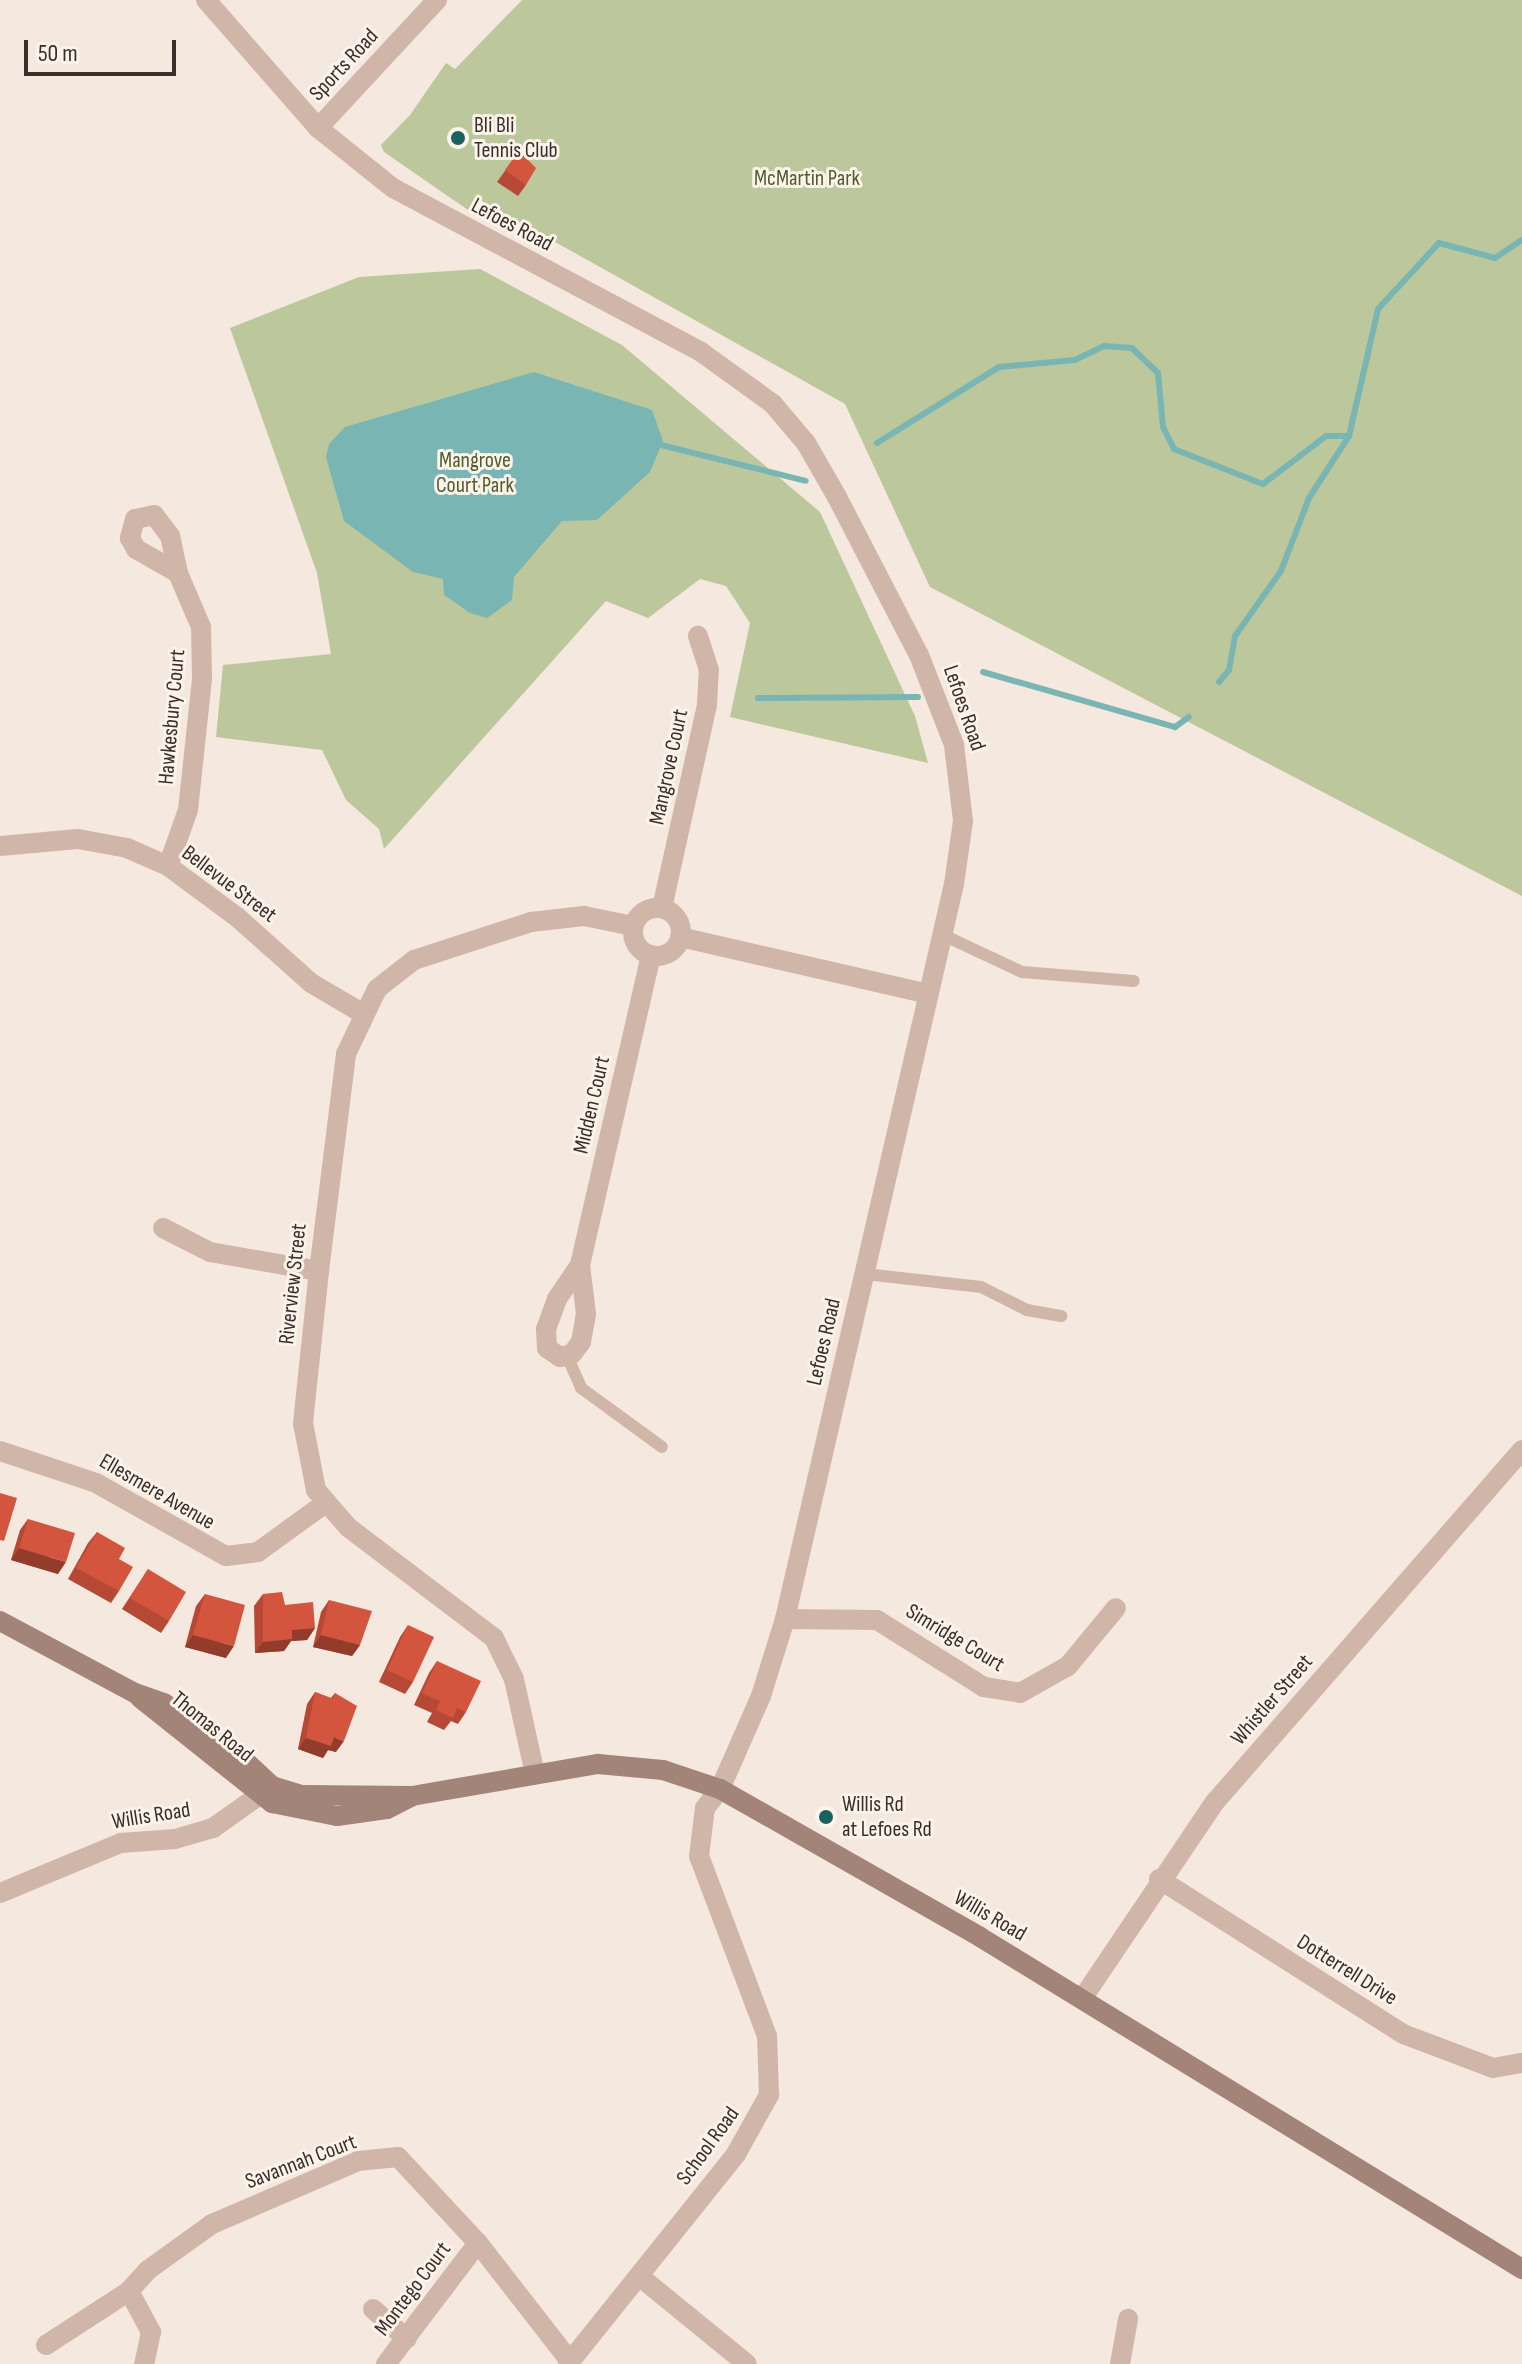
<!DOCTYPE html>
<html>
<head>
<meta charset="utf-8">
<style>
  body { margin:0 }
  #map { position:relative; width:1522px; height:2364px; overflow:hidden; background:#f5e8de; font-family:"Sofia Sans Condensed",sans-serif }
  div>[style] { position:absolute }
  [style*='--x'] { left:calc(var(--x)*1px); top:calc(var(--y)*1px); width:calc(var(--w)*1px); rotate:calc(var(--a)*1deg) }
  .green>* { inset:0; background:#bcc79c }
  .water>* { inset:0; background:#79b6b3 }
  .stream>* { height:6px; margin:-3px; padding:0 3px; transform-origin:3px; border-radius:3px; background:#79b6b3 }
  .service>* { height:12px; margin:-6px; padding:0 6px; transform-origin:6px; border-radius:6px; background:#cfb6a8 }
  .minor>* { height:20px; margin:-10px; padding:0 10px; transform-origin:10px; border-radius:10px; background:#cfb6a8 }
  .minor>.ring { margin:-10px; padding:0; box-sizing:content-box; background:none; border:20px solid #cfb6a8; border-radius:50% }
  .tertiary>* { height:20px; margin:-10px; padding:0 10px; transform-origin:10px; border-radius:10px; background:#cfb6a8 }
  .secondary>* { height:20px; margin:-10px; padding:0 10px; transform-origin:10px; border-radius:10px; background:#a38479 }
  .wall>* { inset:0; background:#b54935 }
  .shaded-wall>* { inset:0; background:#943c2b }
  .building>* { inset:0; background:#d3553e }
  .dots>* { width:22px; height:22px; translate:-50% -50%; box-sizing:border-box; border:4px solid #fcf3eb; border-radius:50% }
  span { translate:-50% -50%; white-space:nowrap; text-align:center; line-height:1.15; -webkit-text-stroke:6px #fcf3eb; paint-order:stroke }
  .street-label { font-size:22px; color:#3b2d29 }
  .poi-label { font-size:22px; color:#3b2d29 }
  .left { translate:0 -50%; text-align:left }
  .park-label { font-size:22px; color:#4f5d2a }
  .scale { position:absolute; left:24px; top:40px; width:152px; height:36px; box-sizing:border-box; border:4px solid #3b2d29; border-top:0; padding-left:10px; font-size:24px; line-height:28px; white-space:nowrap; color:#3b2d29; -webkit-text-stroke:6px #fcf3eb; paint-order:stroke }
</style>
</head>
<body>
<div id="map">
  <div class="green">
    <div style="clip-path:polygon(522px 0,1522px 0,1522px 896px,930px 587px,845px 404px,480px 200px,471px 212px,384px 152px,381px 145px,410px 115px,446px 63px,455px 69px)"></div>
    <div style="clip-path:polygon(480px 269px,622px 345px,820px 512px,915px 716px,928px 763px,730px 717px,750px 623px,726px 586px,700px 579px,648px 618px,606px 601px,384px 849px,379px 829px,346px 800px,322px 750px,216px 737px,223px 665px,331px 654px,317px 573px,230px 328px,359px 277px)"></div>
  </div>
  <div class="water">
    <div style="clip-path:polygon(534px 372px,652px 410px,663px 441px,650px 472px,597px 520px,562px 521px,514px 577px,512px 600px,487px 618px,470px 613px,444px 595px,443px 579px,413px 572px,344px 521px,326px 457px,329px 444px,345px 427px)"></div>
  </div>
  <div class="stream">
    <div style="--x:877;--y:443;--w:144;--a:-31.9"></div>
    <div style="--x:999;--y:367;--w:76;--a:-5.3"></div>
    <div style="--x:1075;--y:360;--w:32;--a:-26"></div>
    <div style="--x:1104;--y:346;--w:28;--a:4"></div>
    <div style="--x:1132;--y:348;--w:36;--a:44"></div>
    <div style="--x:1158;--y:373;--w:54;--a:84.7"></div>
    <div style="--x:1163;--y:427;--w:25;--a:63"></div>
    <div style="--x:1174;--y:449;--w:96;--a:21.5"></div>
    <div style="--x:1263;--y:484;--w:79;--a:-37.3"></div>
    <div style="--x:1326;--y:436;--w:23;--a:0"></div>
    <div style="--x:1349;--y:436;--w:130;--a:-77.1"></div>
    <div style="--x:1378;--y:309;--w:90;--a:-47.3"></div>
    <div style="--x:1439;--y:243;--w:58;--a:15"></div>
    <div style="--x:1495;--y:258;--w:32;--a:-34"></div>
    <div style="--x:661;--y:445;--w:149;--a:13.9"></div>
    <div style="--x:983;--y:672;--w:200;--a:16"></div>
    <div style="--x:1175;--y:727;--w:17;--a:-36"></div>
    <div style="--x:1219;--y:682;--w:16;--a:-50"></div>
    <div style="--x:1229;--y:670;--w:35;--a:-80"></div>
    <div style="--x:1235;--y:636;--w:80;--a:-54.7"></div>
    <div style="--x:1281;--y:571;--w:78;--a:-69"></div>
    <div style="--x:1309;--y:498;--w:74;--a:-57.2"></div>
    <div style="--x:758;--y:698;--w:160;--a:-0.4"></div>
  </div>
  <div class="service">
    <div style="--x:943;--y:935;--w:87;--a:25.1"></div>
    <div style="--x:1022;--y:972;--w:112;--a:4.6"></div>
    <div style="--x:865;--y:1274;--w:117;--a:6.4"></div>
    <div style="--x:981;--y:1287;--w:51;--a:26.6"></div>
    <div style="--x:1027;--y:1310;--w:35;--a:10"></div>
    <div style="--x:567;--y:1356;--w:35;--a:66"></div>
    <div style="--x:581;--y:1388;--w:100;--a:36.1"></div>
  </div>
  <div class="minor">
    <div style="--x:206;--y:0;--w:170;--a:48.8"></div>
    <div style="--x:318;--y:128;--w:175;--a:-47.1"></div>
    <div style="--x:0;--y:846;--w:78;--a:-5.1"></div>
    <div style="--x:78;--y:839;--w:50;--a:10.4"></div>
    <div style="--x:127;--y:848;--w:45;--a:23.7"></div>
    <div style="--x:168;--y:866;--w:86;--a:36.5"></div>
    <div style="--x:237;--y:917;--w:99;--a:41.7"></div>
    <div style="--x:311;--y:983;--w:59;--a:30.5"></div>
    <div style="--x:168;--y:866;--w:59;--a:-70.3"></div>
    <div style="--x:188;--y:810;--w:133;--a:-83.9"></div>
    <div style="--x:202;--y:678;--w:51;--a:-91.1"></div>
    <div style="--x:201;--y:627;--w:59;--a:-113.1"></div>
    <div style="--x:178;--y:573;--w:38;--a:-102"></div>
    <div style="--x:170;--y:536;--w:26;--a:-127"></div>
    <div style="--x:154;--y:515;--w:19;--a:168"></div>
    <div style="--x:135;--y:519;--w:20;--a:105"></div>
    <div style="--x:130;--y:538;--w:13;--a:61"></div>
    <div style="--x:136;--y:549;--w:48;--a:29.7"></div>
    <div class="ring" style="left:633px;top:908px;width:28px;height:28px"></div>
    <div style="--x:662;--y:908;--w:208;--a:-77.5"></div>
    <div style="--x:707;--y:705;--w:35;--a:-87"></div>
    <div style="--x:709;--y:670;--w:36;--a:-108"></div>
    <div style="--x:680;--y:937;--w:255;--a:12.9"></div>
    <div style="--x:163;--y:1228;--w:53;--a:27.1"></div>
    <div style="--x:210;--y:1252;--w:111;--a:9.9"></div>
    <div style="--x:580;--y:1265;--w:41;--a:124.1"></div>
    <div style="--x:557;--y:1299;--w:32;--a:110"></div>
    <div style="--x:546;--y:1329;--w:19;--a:87"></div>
    <div style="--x:547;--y:1348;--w:16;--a:35"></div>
    <div style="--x:560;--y:1357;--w:12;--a:-14"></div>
    <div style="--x:572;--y:1354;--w:15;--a:-53"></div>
    <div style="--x:581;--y:1342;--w:28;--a:-80"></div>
    <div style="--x:586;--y:1314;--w:49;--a:-97"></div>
    <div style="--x:580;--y:1265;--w:318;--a:-77.1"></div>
    <div style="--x:0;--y:1451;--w:101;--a:18.4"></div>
    <div style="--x:96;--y:1483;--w:149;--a:29.3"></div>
    <div style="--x:226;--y:1556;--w:32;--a:-7"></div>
    <div style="--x:258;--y:1552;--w:82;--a:-36"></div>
    <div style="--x:785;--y:1619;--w:92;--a:0.6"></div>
    <div style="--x:877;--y:1620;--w:126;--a:32.1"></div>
    <div style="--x:984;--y:1687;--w:36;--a:9"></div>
    <div style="--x:1020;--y:1693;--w:55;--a:-29.4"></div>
    <div style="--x:1068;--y:1666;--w:75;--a:-50.4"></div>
    <div style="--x:535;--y:1774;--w:97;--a:-102.5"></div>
    <div style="--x:514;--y:1679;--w:46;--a:-116"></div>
    <div style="--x:494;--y:1638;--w:183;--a:-142.8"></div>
    <div style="--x:348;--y:1527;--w:49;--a:-130.9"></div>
    <div style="--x:316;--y:1490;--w:68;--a:-101"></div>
    <div style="--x:303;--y:1423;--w:153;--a:-84"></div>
    <div style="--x:319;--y:1271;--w:219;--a:-82.9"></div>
    <div style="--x:346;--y:1054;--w:72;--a:-64.5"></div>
    <div style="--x:377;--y:989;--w:47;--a:-38.1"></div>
    <div style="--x:414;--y:960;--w:123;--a:-18"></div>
    <div style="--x:531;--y:922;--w:53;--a:-6.5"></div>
    <div style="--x:584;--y:916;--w:50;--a:11.5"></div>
    <div style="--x:1159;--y:1879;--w:289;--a:32.4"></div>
    <div style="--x:1403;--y:2034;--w:96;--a:20.7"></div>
    <div style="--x:1493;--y:2068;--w:29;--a:-10"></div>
    <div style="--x:0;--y:1893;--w:131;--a:-22.5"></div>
    <div style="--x:121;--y:1843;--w:54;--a:-4.2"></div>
    <div style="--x:175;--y:1839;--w:40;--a:-16"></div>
    <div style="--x:213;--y:1828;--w:72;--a:-35.4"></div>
    <div style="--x:1082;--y:1999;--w:238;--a:-56"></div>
    <div style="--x:1215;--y:1802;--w:467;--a:-48.9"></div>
    <div style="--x:639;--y:2276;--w:139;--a:39.2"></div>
    <div style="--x:129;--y:2291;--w:47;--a:61.8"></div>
    <div style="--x:151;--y:2332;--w:33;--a:102"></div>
    <div style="--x:373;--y:2309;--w:45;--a:41.4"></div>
    <div style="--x:46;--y:2345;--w:99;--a:-33"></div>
    <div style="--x:129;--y:2291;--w:28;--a:-48"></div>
    <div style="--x:148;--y:2270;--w:79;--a:-35.7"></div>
    <div style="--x:212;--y:2224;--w:159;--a:-23.3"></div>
    <div style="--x:358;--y:2161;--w:40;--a:-5.7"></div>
    <div style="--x:398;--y:2157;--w:117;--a:47.1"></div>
    <div style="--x:478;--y:2243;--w:150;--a:52.1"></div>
    <div style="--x:386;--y:2364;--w:152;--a:-52.8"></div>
    <div style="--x:568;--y:2364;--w:269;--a:-51.3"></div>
    <div style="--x:736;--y:2154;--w:68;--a:-60.8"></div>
    <div style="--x:769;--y:2095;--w:59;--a:-91.9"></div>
    <div style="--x:767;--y:2036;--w:192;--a:-110.7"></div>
    <div style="--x:699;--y:1856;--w:48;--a:-82.9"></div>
    <div style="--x:705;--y:1808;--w:24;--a:-52"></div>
    <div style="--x:1120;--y:2364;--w:46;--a:-79.9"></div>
  </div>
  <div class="tertiary">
    <div style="--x:318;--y:128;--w:96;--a:38.7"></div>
    <div style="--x:393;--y:188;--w:349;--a:28"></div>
    <div style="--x:701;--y:352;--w:89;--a:35.8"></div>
    <div style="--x:773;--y:404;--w:51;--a:49.8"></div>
    <div style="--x:806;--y:443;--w:62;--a:60.1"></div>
    <div style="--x:837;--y:497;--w:178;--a:62.6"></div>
    <div style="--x:919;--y:655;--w:97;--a:68.7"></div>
    <div style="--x:954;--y:745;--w:77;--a:83.2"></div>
    <div style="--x:963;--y:821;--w:64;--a:98.1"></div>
    <div style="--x:954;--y:884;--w:754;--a:102.95"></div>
    <div style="--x:785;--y:1619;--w:81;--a:107.3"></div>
    <div style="--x:761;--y:1696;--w:102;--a:113.8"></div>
  </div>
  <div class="secondary">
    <div style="--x:0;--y:1621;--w:153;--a:28.1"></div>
    <div style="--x:135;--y:1693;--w:31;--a:19"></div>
    <div style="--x:164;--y:1703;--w:77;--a:33.3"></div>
    <div style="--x:228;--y:1745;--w:60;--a:43"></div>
    <div style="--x:272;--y:1786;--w:31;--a:17"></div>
    <div style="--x:302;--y:1795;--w:110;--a:0.5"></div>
    <div style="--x:412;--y:1796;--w:189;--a:-9.8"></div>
    <div style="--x:598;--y:1764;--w:65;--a:5.3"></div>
    <div style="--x:663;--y:1770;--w:60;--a:18.4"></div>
    <div style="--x:720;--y:1789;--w:299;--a:29.6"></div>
    <div style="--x:980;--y:1937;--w:636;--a:31.49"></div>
    <div style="--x:140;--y:1698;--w:169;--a:38.5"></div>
    <div style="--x:272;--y:1803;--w:66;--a:11.3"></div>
    <div style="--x:337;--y:1816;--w:50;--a:-8"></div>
    <div style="--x:387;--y:1809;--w:28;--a:-27"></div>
  </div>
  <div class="wall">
    <div style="clip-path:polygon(519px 151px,526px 185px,518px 196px,497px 182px)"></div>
    <div style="clip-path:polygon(28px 1519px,58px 1574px,11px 1560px,20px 1530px)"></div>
    <div style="clip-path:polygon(97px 1532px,119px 1559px,119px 1591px,111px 1603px,68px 1579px,88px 1543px)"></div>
    <div style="clip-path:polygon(148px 1569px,169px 1621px,161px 1633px,122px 1609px)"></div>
    <div style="clip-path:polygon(205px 1594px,226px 1658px,185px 1647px,196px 1606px)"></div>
    <div style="clip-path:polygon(263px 1594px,285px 1605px,315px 1628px,307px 1640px,291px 1641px,284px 1651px,255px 1653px,254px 1606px)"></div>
    <div style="clip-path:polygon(329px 1600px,360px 1645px,352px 1656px,313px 1647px,321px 1612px)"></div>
    <div style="clip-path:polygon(408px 1625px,413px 1682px,405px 1694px,379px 1682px,400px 1637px)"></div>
    <div style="clip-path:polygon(437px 1661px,466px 1712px,458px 1724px,451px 1721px,444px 1730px,427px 1722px,432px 1713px,414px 1705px,429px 1673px)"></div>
    <div style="clip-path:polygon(315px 1692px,331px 1698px,335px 1693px,336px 1752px,328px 1750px,323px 1758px,298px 1749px,307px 1704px)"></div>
  </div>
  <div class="shaded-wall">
    <div style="clip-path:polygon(19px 1548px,66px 1562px,58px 1574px,11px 1560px)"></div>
    <div style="clip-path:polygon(315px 1628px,307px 1640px,291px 1641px,284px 1651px,255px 1653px,263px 1642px,292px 1630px)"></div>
    <div style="clip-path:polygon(193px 1635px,234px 1646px,226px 1658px,185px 1647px)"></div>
    <div style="clip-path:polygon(321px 1635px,360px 1645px,352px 1656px,313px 1647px)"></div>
    <div style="clip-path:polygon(334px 1737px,344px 1741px,336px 1752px,328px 1750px,323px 1758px,298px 1749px,306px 1738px)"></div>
  </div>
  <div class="building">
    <div style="clip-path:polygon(519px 151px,536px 168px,526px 185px,505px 170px)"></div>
    <div style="clip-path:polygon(0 1493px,17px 1498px,4px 1541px,0 1540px)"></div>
    <div style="clip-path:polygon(28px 1519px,75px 1533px,66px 1562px,19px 1548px)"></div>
    <div style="clip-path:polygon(97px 1532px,125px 1548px,119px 1559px,133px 1567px,119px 1591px,76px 1568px)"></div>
    <div style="clip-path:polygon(148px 1569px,186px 1592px,169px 1621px,130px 1598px)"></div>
    <div style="clip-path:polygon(282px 1592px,285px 1605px,313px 1602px,315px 1628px,292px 1630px,292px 1639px,263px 1642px,263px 1594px)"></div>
    <div style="clip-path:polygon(205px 1594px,245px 1605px,234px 1646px,193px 1635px)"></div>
    <div style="clip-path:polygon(329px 1600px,372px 1611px,360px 1645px,321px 1635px)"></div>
    <div style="clip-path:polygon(408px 1625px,434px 1637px,413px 1682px,387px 1670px)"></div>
    <div style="clip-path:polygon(437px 1661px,481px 1681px,466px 1712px,457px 1708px,453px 1718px,436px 1710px,440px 1701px,422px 1693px)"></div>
    <div style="clip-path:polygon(315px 1692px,333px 1699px,335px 1693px,357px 1706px,344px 1741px,334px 1737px,331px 1746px,306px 1738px)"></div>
  </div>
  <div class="dots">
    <div style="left:458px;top:138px;background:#196260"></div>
    <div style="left:826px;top:1817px;background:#196260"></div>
  </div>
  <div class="street-label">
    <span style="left:344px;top:65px;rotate:-47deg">Sports Road</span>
    <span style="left:512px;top:225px;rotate:28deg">Lefoes Road</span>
    <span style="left:964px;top:708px;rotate:71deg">Lefoes Road</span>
    <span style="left:172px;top:717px;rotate:-85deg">Hawkesbury Court</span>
    <span style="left:669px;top:767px;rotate:-78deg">Mangrove Court</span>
    <span style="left:229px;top:884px;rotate:37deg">Bellevue Street</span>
    <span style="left:592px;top:1105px;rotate:-77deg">Midden Court</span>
    <span style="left:293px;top:1284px;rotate:-84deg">Riverview Street</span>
    <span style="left:824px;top:1342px;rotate:-77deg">Lefoes Road</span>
    <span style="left:157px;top:1492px;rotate:30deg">Ellesmere Avenue</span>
    <span style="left:955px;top:1638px;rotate:31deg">Simridge Court</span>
    <span style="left:1272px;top:1700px;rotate:-49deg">Whistler Street</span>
    <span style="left:212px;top:1727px;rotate:39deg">Thomas Road</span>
    <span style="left:151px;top:1816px;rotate:-9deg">Willis Road</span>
    <span style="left:990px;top:1916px;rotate:30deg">Willis Road</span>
    <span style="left:1347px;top:1970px;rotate:32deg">Dotterrell Drive</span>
    <span style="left:708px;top:2146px;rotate:-54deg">School Road</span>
    <span style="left:301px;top:2162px;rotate:-21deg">Savannah Court</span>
    <span style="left:413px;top:2289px;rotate:-53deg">Montego Court</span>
  </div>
  <div class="poi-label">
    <span class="left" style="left:474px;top:138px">Bli Bli<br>Tennis Club</span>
    <span class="left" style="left:842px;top:1817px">Willis Rd<br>at Lefoes Rd</span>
  </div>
  <div class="park-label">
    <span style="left:807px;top:179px">McMartin Park</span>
    <span style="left:475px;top:473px">Mangrove<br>Court Park</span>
  </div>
  <div class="scale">50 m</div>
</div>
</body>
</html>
